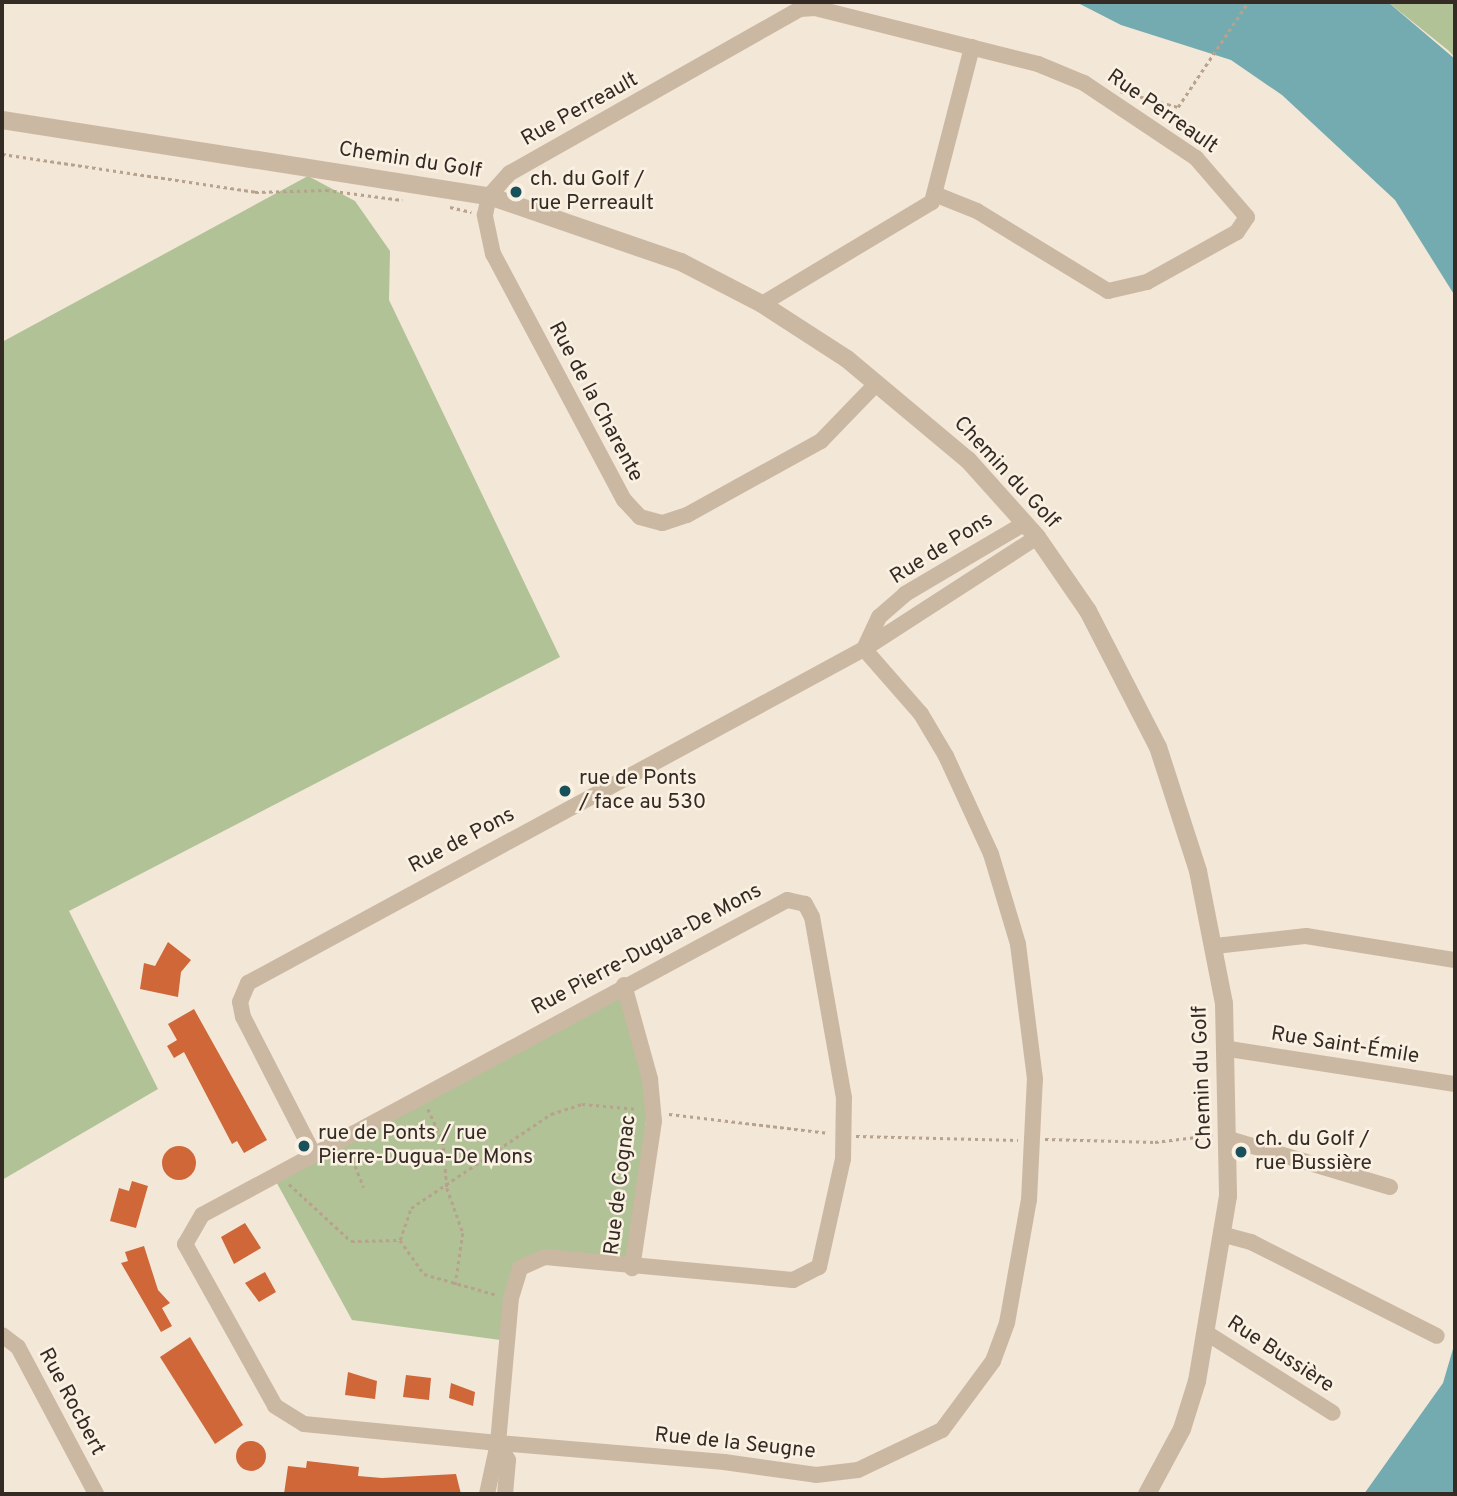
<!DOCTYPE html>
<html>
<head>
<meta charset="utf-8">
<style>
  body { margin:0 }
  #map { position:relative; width:1457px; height:1496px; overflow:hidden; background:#f3e7d7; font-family:Overpass,sans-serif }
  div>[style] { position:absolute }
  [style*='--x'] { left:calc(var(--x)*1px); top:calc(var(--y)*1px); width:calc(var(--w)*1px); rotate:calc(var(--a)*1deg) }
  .green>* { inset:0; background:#b1c296 }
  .water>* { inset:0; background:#74abb1 }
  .building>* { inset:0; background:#cf6739 }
  .round { border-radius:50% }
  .path>* { height:2.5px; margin-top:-1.25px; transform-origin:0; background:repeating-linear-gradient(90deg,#b7a28d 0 3.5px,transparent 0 7px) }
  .minor>* { height:16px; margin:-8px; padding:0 8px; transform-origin:8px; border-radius:8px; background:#cbb8a2 }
  .tertiary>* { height:18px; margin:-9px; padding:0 9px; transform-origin:9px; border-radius:9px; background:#cbb8a2 }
  .dots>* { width:19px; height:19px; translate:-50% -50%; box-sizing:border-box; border:4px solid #faf1e3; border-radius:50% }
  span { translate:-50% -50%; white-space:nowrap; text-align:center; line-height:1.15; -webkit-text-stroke:5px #faf1e3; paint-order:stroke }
  .street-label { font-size:21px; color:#352b25 }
  .poi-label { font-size:21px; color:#352b25 }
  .left { translate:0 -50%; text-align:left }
  .frame { position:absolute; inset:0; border:4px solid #352b25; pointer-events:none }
</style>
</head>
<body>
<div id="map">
  <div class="green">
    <div style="clip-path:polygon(1388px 2px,1455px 2px,1455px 58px,1449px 51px)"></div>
    <div style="clip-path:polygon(308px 176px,355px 201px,390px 251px,389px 300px,560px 657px,69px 911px,158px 1089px,2px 1180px,2px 342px)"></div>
    <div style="clip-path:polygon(624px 985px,650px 1079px,632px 1268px,545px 1257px,520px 1268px,508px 1341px,352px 1320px,273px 1176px)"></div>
  </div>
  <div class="water">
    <div style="clip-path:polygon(1076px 2px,1388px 2px,1455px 59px,1455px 296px,1395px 200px,1282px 95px,1231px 60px,1121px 25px)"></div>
    <div style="clip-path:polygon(1455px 1342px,1455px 1494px,1364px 1494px,1443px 1383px)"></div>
  </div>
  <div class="building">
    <div style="clip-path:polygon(168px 942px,191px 960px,181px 972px,178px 997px,140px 989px,144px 963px,155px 966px)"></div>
    <div style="clip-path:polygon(194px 1009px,267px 1140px,244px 1153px,237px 1141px,232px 1144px,184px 1052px,174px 1058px,167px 1046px,177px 1040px,168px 1024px)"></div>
    <div class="round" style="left:162px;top:1146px;width:34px;height:34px"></div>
    <div style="clip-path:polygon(132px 1181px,148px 1186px,136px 1228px,110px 1221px,119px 1188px,129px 1191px)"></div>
    <div style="clip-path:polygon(245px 1223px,261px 1248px,234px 1264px,221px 1237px)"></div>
    <div style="clip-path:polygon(144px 1246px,158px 1290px,170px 1303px,162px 1308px,172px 1326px,161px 1332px,121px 1263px,128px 1261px,125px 1252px)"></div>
    <div style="clip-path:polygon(265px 1272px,276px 1292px,259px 1302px,245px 1283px)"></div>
    <div style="clip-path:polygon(190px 1337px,243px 1425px,215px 1444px,160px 1357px)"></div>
    <div style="clip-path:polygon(348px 1372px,377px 1381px,375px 1399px,345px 1395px)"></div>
    <div style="clip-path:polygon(406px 1375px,431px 1378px,429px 1400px,403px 1397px)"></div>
    <div style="clip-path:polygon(451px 1383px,475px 1392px,473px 1406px,449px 1398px)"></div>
    <div class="round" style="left:236px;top:1441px;width:30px;height:30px"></div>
    <div style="clip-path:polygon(307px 1461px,359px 1467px,358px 1476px,382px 1478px,456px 1474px,461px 1494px,284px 1494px,288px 1466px,306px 1468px)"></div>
  </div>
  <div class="path">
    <div style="--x:1120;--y:91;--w:60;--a:15.4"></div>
    <div style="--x:1178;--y:107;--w:126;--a:-56.3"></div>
    <div style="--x:2;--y:154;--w:256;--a:8.5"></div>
    <div style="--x:255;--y:192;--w:71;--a:-1.6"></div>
    <div style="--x:326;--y:190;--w:77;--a:7.5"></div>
    <div style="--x:450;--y:207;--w:22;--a:13"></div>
    <div style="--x:428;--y:1109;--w:35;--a:65"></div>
    <div style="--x:443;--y:1141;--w:47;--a:85.1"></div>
    <div style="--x:447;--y:1188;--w:48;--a:70.4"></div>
    <div style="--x:463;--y:1233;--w:55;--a:98.4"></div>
    <div style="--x:669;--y:1114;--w:161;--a:6.8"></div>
    <div style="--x:856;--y:1136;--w:162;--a:1.4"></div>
    <div style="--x:1045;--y:1139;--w:110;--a:1.6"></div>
    <div style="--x:1155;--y:1142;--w:58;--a:-6.9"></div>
    <div style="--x:350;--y:1153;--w:37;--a:68"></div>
    <div style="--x:289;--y:1184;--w:84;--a:42.6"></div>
    <div style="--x:351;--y:1241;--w:49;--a:-1.2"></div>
    <div style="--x:400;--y:1240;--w:34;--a:-71"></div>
    <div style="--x:411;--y:1208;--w:169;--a:-33.9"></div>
    <div style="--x:551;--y:1114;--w:33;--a:-18"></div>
    <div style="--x:582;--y:1104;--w:56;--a:5.1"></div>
    <div style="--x:400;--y:1240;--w:42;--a:54.8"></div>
    <div style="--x:424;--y:1274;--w:76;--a:16"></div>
  </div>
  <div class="minor">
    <div style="--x:762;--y:304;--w:198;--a:-31"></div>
    <div style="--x:932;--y:202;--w:160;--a:-75.5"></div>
    <div style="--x:877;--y:383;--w:81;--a:134"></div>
    <div style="--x:821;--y:441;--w:153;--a:151.1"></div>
    <div style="--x:687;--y:515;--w:26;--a:162"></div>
    <div style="--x:662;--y:523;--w:23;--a:-165"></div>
    <div style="--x:640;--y:517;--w:23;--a:-133"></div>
    <div style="--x:624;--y:500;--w:279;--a:-118"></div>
    <div style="--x:493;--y:254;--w:40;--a:-102"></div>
    <div style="--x:485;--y:215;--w:19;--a:-78"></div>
    <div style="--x:489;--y:196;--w:31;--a:-48"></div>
    <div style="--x:510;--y:173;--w:333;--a:-29.5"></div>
    <div style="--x:800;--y:9;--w:15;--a:-4"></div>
    <div style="--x:815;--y:8;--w:230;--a:14.1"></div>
    <div style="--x:1038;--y:64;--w:50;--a:22.4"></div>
    <div style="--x:1084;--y:83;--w:135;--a:33.8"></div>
    <div style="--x:1196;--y:158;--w:78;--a:49.2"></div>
    <div style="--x:1247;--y:217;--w:18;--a:124"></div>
    <div style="--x:1237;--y:232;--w:103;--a:150.9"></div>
    <div style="--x:1147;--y:282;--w:40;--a:167"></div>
    <div style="--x:1108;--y:291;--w:153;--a:-148.6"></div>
    <div style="--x:977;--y:211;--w:43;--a:-158.2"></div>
    <div style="--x:865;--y:647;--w:33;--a:-65"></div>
    <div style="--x:879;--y:617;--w:35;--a:-41"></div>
    <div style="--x:905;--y:594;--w:139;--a:-30.6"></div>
    <div style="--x:1215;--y:946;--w:92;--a:-6.3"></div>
    <div style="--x:1306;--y:936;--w:151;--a:9.2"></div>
    <div style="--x:624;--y:985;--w:98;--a:74.5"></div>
    <div style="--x:650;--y:1079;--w:42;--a:84.6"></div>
    <div style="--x:654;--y:1121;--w:149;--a:98.5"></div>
    <div style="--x:1229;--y:1049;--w:229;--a:8.8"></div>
    <div style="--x:1229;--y:1139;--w:168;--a:16.6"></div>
    <div style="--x:313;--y:1153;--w:153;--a:-117.2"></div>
    <div style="--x:243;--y:1017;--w:15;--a:-101"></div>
    <div style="--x:240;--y:1002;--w:21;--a:-67"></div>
    <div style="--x:248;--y:983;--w:701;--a:-28.47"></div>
    <div style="--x:864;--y:649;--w:206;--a:-32.9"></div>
    <div style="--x:1221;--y:1234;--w:31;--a:15"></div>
    <div style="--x:1251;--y:1242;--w:208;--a:26.8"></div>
    <div style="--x:1205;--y:1332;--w:151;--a:32.3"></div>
    <div style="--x:2;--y:1335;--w:20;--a:37"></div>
    <div style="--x:18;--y:1347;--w:166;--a:62"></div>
    <div style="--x:498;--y:1443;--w:20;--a:60"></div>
    <div style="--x:508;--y:1460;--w:34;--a:95"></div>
    <div style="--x:487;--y:1494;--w:52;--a:-77.8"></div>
    <div style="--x:498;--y:1443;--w:146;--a:-84.9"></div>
    <div style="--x:511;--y:1298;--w:31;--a:-73"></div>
    <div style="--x:520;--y:1268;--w:27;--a:-24"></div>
    <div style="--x:545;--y:1257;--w:249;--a:5.3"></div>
    <div style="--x:793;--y:1280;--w:29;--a:-27"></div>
    <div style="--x:819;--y:1267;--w:111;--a:-77.5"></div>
    <div style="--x:843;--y:1159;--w:61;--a:-89.1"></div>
    <div style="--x:844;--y:1098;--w:184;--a:-100"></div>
    <div style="--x:812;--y:917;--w:15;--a:-118"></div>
    <div style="--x:805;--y:904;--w:18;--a:-167"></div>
    <div style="--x:787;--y:900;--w:664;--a:151.7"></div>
    <div style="--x:202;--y:1215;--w:34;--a:120"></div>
    <div style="--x:185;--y:1244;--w:185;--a:60.9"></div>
    <div style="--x:275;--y:1406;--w:34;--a:32"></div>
    <div style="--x:304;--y:1424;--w:195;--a:5.6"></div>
    <div style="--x:498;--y:1443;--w:227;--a:4.8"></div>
    <div style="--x:724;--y:1462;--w:93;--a:8"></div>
    <div style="--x:816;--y:1475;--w:42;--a:-6.8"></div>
    <div style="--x:858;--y:1470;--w:93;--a:-25.5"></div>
    <div style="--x:942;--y:1430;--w:86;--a:-53.5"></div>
    <div style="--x:993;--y:1361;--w:40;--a:-69.8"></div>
    <div style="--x:1007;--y:1323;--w:125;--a:-79.9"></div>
    <div style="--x:1029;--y:1200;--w:121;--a:-87.2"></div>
    <div style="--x:1035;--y:1079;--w:136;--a:-97.2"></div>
    <div style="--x:1018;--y:944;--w:94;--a:-106.7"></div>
    <div style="--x:991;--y:854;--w:108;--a:-114.7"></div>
    <div style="--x:946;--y:756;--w:49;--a:-120.8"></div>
    <div style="--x:921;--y:714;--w:86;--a:-131.2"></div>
  </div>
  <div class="tertiary">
    <div style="--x:2;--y:120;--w:493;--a:8.9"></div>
    <div style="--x:489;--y:196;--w:203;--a:19"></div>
    <div style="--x:681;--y:262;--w:91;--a:27.4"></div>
    <div style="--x:762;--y:304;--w:101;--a:32.9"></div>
    <div style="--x:847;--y:359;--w:158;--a:39.9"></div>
    <div style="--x:968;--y:460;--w:103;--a:48.1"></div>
    <div style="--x:1037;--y:537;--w:90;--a:55.4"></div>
    <div style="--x:1088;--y:611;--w:153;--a:62.8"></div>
    <div style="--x:1158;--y:747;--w:130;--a:72.1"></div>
    <div style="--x:1198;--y:871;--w:135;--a:78.9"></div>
    <div style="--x:1224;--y:1003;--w:193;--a:88.8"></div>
    <div style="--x:1228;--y:1196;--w:188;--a:99.5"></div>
    <div style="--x:1197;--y:1381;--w:50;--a:107.4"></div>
    <div style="--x:1182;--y:1429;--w:74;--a:118.3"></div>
  </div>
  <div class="dots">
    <div style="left:516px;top:192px;background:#185159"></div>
    <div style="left:565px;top:791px;background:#185159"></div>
    <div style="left:304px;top:1146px;background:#185159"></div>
    <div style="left:1241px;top:1152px;background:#185159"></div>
  </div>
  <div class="street-label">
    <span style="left:580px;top:110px;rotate:-29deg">Rue Perreault</span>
    <span style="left:1162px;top:112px;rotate:35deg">Rue Perreault</span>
    <span style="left:410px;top:161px;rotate:9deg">Chemin du Golf</span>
    <span style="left:595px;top:402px;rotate:62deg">Rue de la Charente</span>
    <span style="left:1006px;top:473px;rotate:47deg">Chemin du Golf</span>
    <span style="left:942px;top:549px;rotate:-32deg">Rue de Pons</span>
    <span style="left:462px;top:841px;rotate:-28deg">Rue de Pons</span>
    <span style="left:647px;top:950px;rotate:-28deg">Rue Pierre-Dugua-De Mons</span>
    <span style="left:1345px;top:1046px;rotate:9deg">Rue Saint-Émile</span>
    <span style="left:1203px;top:1078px;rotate:-92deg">Chemin du Golf</span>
    <span style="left:621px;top:1185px;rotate:-83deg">Rue de Cognac</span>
    <span style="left:1280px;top:1355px;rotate:33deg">Rue Bussière</span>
    <span style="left:71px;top:1402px;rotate:62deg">Rue Rocbert</span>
    <span style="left:735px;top:1444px;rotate:6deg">Rue de la Seugne</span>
  </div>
  <div class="poi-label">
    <span class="left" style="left:530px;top:192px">ch. du Golf /<br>rue Perreault</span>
    <span class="left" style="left:579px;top:791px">rue de Ponts<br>/ face au 530</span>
    <span class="left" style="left:318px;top:1146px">rue de Ponts / rue<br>Pierre-Dugua-De Mons</span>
    <span class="left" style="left:1255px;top:1152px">ch. du Golf /<br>rue Bussière</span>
  </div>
  <div class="frame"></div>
</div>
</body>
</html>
